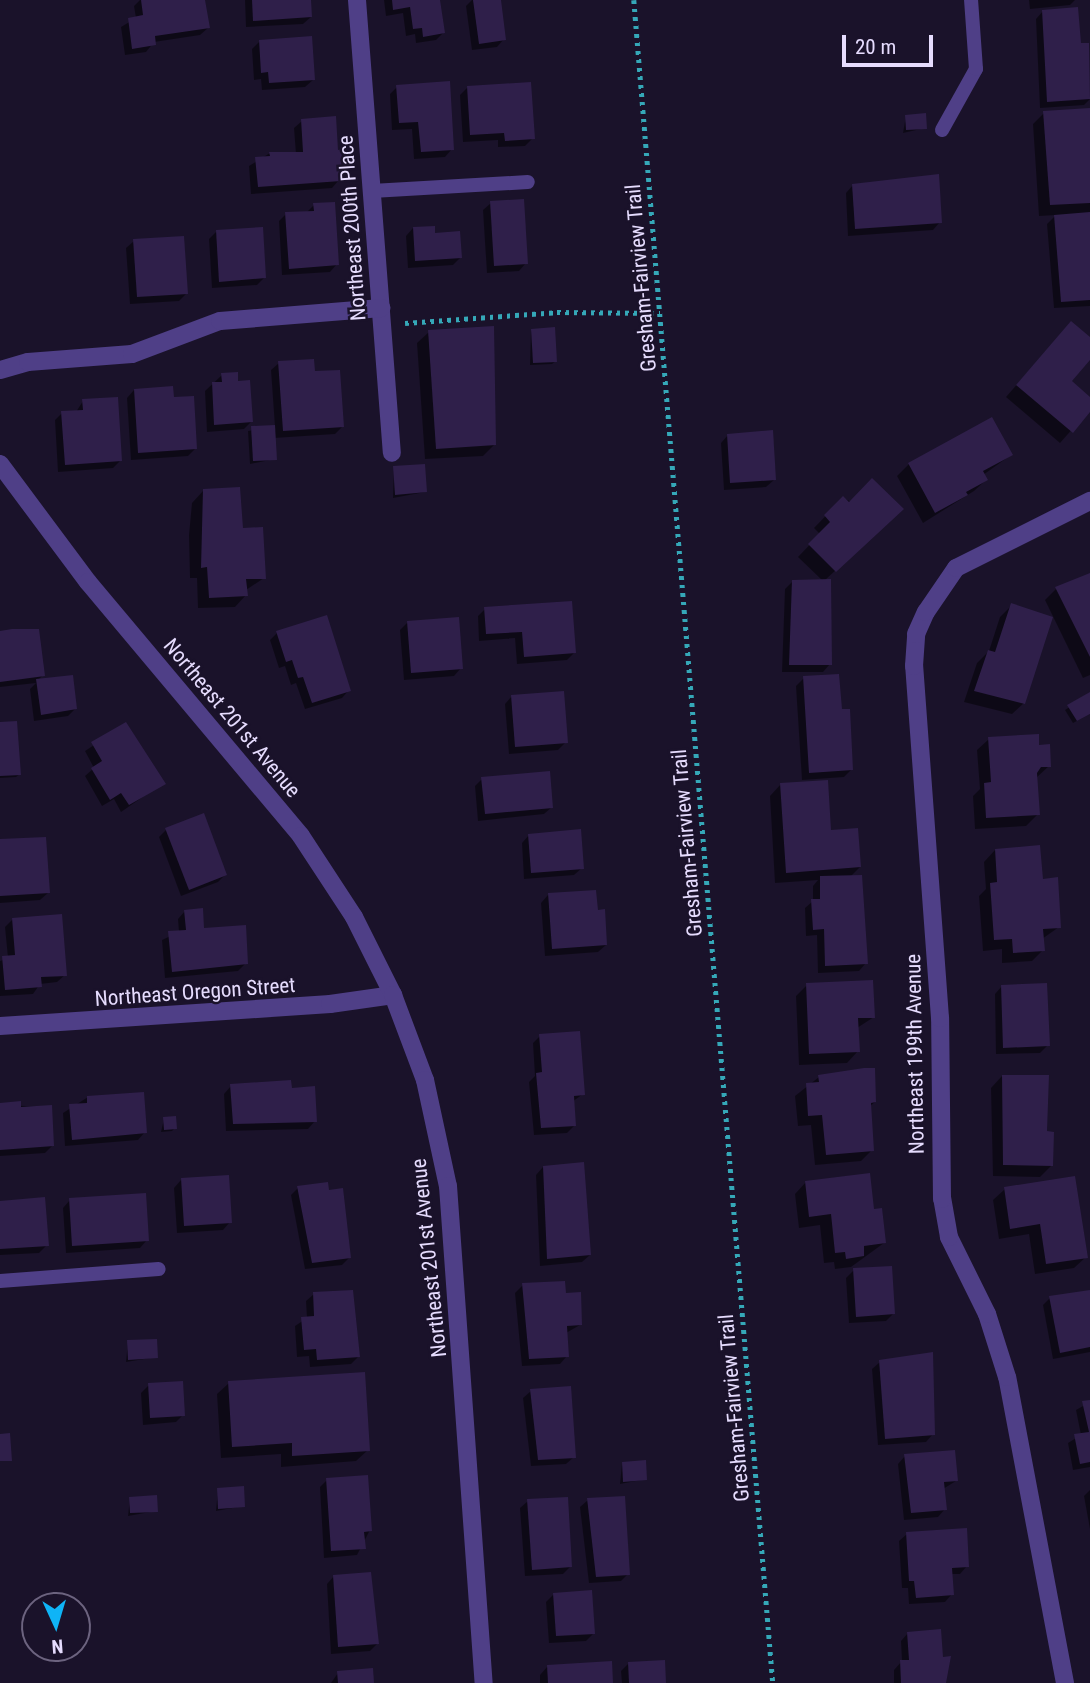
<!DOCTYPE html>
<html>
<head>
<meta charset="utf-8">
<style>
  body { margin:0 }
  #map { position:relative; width:1090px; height:1683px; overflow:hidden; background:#1a122a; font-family:"Roboto Condensed",sans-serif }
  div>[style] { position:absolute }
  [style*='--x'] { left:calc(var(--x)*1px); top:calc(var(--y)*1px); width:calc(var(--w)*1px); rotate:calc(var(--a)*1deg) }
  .shadow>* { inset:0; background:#0007 }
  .building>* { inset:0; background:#2f1f4a }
  .path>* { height:4.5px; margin-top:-2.25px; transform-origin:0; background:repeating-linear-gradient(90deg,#35a8b8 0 3.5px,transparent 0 8.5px) }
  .service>* { height:14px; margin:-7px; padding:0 7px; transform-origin:7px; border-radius:7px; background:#4f3f87 }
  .minor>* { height:18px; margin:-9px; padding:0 9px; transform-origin:9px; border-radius:9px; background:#4f3f87 }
  .tertiary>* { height:18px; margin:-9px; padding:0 9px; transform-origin:9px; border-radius:9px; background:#4f3f87 }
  span { translate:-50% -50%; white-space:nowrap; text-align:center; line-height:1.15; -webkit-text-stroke:5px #1a122a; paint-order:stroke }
  .street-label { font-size:21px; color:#e6dcfe }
  .north { position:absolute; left:21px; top:1592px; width:70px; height:70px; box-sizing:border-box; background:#1a122a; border:2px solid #6c637f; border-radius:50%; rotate:176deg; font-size:19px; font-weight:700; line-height:28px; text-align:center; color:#e6dcfe }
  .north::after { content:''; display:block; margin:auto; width:24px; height:32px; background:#0fb4f6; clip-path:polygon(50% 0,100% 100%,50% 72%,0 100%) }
  .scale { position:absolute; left:842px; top:35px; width:91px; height:32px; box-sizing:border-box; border:4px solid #e6dcfe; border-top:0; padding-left:9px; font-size:21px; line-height:24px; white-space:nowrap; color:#e6dcfe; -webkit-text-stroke:5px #1a122a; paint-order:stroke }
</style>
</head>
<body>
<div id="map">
  <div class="shadow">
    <div style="clip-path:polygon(140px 0,203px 0,208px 28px,200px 35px,154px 42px,146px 52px,125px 55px,121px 27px,136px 18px,134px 6px)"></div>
    <div style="clip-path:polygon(245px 0,309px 0,311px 17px,303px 24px,246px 27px)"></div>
    <div style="clip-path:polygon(384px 0,438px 0,443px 33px,436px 40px,416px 43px,415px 34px,406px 36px,403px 13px,386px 16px)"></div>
    <div style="clip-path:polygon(472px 0,499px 0,504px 39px,497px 47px,472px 50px,466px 6px)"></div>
    <div style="clip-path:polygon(1029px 0,1075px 0,1070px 5px,1030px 9px)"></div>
    <div style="clip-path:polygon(1043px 11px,1079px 45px,1087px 45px,1090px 99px,1084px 105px,1040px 108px,1036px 19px)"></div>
    <div style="clip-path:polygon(260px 41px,313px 80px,305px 87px,262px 90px,261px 79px,254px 80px,252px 49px)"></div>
    <div style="clip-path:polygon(397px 87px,452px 149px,445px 157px,414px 159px,412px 129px,392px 130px,390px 94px)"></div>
    <div style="clip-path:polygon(468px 87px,533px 138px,525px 146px,498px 147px,498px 140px,463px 142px,460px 95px)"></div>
    <div style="clip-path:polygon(1090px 110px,1090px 306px,1054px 308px,1047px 224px,1056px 215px,1039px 216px,1033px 124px,1044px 113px)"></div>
    <div style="clip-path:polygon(906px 116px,925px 128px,903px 133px)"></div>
    <div style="clip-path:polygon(302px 121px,339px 180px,332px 188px,251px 194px,249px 166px,270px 153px,296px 154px,294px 128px)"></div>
    <div style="clip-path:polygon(853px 185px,940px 222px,933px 230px,848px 236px,846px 193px)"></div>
    <div style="clip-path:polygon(491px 203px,526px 263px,519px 271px,487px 273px,483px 210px)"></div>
    <div style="clip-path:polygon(314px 205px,337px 264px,330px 272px,282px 275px,279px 221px,286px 214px,306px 213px)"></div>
    <div style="clip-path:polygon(413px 228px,434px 234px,460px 258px,453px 265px,408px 268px,406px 236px)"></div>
    <div style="clip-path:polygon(216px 232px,264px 278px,257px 285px,212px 288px,209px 239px)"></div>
    <div style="clip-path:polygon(134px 241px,186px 294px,179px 301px,130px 304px,126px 248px)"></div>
    <div style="clip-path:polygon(1071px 323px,1090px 340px,1090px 357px,1069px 381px,1090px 400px,1090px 409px,1060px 443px,1006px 397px)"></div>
    <div style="clip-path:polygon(493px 328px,495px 444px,483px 456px,425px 459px,417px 343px,429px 332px)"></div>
    <div style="clip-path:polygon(531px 330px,556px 361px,552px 364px,530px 365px)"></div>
    <div style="clip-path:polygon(279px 363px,313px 373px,342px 427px,335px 434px,274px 438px,275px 459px,250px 464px,248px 431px,275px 427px,271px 370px)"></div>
    <div style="clip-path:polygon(222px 375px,237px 383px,251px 422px,244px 429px,207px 432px,205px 391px)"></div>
    <div style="clip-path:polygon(134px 390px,172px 399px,195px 449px,188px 456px,131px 460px,127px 398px)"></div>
    <div style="clip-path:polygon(83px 401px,120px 461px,113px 468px,58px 472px,55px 420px,62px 413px,76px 412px)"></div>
    <div style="clip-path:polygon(728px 435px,774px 480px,766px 487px,724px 490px,721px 443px)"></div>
    <div style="clip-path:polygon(1011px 455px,983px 475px,986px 480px,974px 491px,923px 523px,897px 476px,909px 464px)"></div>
    <div style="clip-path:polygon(394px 468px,425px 492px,393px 498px)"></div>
    <div style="clip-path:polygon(203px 491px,241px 529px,264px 578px,246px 590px,246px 595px,235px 607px,198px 608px,197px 578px,190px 578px,189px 535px,192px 503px)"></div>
    <div style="clip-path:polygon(843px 498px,890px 520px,824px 581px,830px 664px,823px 672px,782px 672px,785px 589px,792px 582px,823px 581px,798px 557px,820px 534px,814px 528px)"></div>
    <div style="clip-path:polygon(1090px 575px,1090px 675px,1083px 678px,1045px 600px,1056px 589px)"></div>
    <div style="clip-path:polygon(1012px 605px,1024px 703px,1012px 714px,964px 702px,977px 663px,989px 651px,1000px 617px)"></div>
    <div style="clip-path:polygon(485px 609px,575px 652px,567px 660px,517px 664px,515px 638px,479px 641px,478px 616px)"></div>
    <div style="clip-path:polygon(408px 622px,461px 668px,454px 676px,404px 680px,400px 630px)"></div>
    <div style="clip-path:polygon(277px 633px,349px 690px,342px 698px,305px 709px,296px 683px,291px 685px,285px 666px,279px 668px,270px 640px)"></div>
    <div style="clip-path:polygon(0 634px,43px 675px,37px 681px,75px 709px,68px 716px,34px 721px,30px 689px,36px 683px,0 687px)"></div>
    <div style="clip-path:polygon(804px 678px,840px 711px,852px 769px,844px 777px,802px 780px,796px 686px)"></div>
    <div style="clip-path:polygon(1090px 694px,1090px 714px,1073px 723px,1065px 710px)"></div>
    <div style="clip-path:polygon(512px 696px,566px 742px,558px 750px,509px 754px,505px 704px)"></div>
    <div style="clip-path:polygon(0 724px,20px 774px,16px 777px,0 778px)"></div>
    <div style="clip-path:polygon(126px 724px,163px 783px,121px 812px,114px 799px,102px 806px,85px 776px,94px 768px,85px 751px)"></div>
    <div style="clip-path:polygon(989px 739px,1038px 747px,1049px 766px,1036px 778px,1038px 814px,1026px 826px,975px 829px,973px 796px,980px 789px,977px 750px)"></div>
    <div style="clip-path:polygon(482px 779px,552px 807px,544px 814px,478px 821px,475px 786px)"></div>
    <div style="clip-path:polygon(781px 784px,860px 867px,850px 877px,866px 963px,859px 971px,818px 973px,817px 935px,806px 936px,805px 908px,813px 901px,813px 886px,818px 880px,775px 883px,770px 796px)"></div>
    <div style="clip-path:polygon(166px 830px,225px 875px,218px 882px,181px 896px,159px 837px)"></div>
    <div style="clip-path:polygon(529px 835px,582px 868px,574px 875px,524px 879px,522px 843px)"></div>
    <div style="clip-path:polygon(0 842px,48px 893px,40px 900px,0 903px)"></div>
    <div style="clip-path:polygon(995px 850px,1041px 880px,1059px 927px,1042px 939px,1043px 950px,1032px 961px,1002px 963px,1002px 949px,983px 951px,979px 896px,986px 889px,984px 862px)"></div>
    <div style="clip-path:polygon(548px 895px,596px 912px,606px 945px,598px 952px,545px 956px,541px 903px)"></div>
    <div style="clip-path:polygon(185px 911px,203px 930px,246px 963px,238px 971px,165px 978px,162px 940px,179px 932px,178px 919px)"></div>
    <div style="clip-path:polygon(13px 919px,65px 975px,57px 982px,40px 984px,33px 994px,0 996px,0 961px,8px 958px,5px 927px)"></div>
    <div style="clip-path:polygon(807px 985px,874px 1017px,857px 1028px,858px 1051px,847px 1063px,799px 1065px,796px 996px)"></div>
    <div style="clip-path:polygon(1002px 986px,1048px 1045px,1040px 1053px,996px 1054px,995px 994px)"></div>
    <div style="clip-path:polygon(540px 1036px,583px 1094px,572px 1102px,575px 1125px,567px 1133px,534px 1135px,529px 1082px,535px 1076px,533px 1043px)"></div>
    <div style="clip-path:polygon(1002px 1076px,1045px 1133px,1051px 1166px,1040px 1177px,993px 1176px,991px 1088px)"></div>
    <div style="clip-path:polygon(819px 1077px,875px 1102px,869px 1107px,872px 1150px,861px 1161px,815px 1165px,811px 1125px,798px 1126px,795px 1096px)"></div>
    <div style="clip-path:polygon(231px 1086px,290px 1090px,315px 1121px,308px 1129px,226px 1131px,224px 1094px)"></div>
    <div style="clip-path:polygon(88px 1097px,145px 1132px,138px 1140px,65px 1146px,63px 1113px)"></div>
    <div style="clip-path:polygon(0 1105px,50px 1107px,53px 1145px,45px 1153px,0 1156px)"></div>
    <div style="clip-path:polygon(164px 1119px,175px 1128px,172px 1131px,161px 1132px)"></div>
    <div style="clip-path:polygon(543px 1167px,590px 1255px,582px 1262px,540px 1266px,536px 1175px)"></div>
    <div style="clip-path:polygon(181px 1180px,230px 1222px,223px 1230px,177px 1233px,174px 1188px)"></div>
    <div style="clip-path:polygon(806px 1182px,872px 1211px,884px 1243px,851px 1267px,835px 1269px,834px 1262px,824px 1263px,820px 1225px,799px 1228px,795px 1194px)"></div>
    <div style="clip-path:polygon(298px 1188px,350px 1257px,342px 1265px,305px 1269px,291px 1195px)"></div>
    <div style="clip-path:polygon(1005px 1189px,1086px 1257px,1074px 1268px,1035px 1274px,1029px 1234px,999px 1239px,993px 1200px)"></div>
    <div style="clip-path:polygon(70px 1200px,147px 1240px,140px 1248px,66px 1253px,63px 1208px)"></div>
    <div style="clip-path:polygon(0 1202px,47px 1245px,39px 1253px,0 1255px)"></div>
    <div style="clip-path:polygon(854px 1270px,894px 1313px,886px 1321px,849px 1323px,846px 1278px)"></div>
    <div style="clip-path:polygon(523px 1285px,564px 1295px,580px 1325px,566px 1333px,567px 1356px,560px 1364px,522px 1366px,515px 1293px)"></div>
    <div style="clip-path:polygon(314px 1294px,358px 1357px,351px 1364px,310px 1367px,309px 1356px,297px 1357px,295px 1326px,307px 1318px,306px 1301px)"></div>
    <div style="clip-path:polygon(1050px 1298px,1090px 1299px,1090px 1352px,1053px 1359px,1043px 1305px)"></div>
    <div style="clip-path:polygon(128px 1342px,156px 1357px,126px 1362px)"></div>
    <div style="clip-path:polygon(880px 1362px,933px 1434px,926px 1442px,878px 1445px,872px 1369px)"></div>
    <div style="clip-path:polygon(229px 1383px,368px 1450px,356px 1461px,281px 1467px,281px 1454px,221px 1458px,217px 1394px)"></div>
    <div style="clip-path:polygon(149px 1385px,183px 1415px,176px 1422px,143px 1425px,141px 1393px)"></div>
    <div style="clip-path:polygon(531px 1391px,574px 1457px,566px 1464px,531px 1466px,523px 1398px)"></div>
    <div style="clip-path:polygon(1090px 1402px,1090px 1467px,1073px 1470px,1068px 1443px,1081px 1435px,1076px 1410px)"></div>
    <div style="clip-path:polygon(905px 1456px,956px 1481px,943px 1489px,945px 1509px,938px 1517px,904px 1520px,898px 1464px)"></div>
    <div style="clip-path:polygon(622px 1464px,646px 1479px,620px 1484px)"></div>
    <div style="clip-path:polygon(327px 1480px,370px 1530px,357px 1555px,324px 1558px,320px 1487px)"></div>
    <div style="clip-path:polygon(218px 1489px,243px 1506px,216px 1511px)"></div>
    <div style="clip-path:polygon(1090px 1490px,1090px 1529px,1084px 1496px)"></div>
    <div style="clip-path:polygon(130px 1499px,156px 1511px,128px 1516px)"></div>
    <div style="clip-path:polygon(588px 1500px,628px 1574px,621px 1581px,589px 1583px,580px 1507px)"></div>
    <div style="clip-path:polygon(528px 1501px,571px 1566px,563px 1574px,525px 1576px,520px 1508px)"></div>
    <div style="clip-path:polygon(907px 1534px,967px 1566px,960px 1574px,951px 1574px,952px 1594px,945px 1602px,909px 1604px,908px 1588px,902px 1588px,899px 1541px)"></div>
    <div style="clip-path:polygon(334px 1576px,377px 1644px,370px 1651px,331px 1654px,327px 1584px)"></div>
    <div style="clip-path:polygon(554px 1594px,593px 1634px,586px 1641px,549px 1643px,546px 1602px)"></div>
    <div style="clip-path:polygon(908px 1633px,942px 1659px,949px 1658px,944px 1683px,894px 1683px,894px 1670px,902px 1661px,901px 1641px)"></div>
    <div style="clip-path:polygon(628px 1664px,665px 1683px,622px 1683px,621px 1671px)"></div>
    <div style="clip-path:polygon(547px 1667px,611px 1683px,540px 1683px,540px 1675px)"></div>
    <div style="clip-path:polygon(338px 1673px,372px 1683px,331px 1683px)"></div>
  </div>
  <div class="building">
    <div style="clip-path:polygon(141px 0,205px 0,210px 28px,155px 36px,156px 45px,132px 49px,128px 18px,143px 15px)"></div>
    <div style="clip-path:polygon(252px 0,311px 0,312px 17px,253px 21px)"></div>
    <div style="clip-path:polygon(392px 0,440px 0,445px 33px,423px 37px,422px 28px,413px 29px,410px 7px,393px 10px)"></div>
    <div style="clip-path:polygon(473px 0,501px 0,506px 40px,479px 44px)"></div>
    <div style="clip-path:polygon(1078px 7px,1081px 43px,1089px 43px,1090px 99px,1047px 102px,1042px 10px)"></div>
    <div style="clip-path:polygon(312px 36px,315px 80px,269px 83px,268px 72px,261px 73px,259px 40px)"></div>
    <div style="clip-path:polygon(450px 81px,454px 150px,421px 152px,418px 122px,399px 123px,396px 85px)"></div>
    <div style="clip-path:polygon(531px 82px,535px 139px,505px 141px,504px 133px,470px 135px,467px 86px)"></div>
    <div style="clip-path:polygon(1090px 108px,1090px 203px,1050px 205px,1043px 111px)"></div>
    <div style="clip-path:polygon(926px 113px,927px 129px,906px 130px,905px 115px)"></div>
    <div style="clip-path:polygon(336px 116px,338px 150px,342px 149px,341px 181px,258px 187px,255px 157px,270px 156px,269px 152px,303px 152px,301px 119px)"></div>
    <div style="clip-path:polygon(939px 174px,942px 223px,855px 229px,852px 184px)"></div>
    <div style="clip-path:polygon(524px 199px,528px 264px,494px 266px,490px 201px)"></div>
    <div style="clip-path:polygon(335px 202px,339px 265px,289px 269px,285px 212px,314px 211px,313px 203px)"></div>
    <div style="clip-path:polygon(1090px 212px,1090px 300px,1061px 302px,1054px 215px)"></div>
    <div style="clip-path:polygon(435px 226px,435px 233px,460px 231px,462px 258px,415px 261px,413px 227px)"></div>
    <div style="clip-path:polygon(263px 227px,266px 278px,219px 282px,216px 230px)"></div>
    <div style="clip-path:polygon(184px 236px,188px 294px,137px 297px,133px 239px)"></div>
    <div style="clip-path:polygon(1071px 321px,1090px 337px,1090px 360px,1072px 381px,1090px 397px,1090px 412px,1073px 433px,1016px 385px)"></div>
    <div style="clip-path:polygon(494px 326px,496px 445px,436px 449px,428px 330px)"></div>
    <div style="clip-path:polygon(555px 327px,557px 362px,533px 363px,531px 329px)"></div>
    <div style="clip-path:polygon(314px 359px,315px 371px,340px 370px,344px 427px,283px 431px,278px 361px)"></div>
    <div style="clip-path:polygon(238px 372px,238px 381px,250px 380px,253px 422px,214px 425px,212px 382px,222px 382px,221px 373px)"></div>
    <div style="clip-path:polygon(173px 386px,174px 397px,194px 396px,197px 449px,138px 453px,134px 389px)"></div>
    <div style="clip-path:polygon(118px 397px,122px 461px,65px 465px,61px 411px,83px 410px,82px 399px)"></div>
    <div style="clip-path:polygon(992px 417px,1013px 455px,983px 471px,988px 480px,966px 492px,968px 495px,935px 513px,908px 463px)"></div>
    <div style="clip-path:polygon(275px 425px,277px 460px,253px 461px,251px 426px)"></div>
    <div style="clip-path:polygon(773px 430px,776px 480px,730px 483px,727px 434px)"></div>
    <div style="clip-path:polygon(425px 464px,427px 492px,395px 495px,393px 466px)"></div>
    <div style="clip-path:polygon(872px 478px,904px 509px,836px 572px,808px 544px,830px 522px,824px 515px,843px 496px,849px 502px)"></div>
    <div style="clip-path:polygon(240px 487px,243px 528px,263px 527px,266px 579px,246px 579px,248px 596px,209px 598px,207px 567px,201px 568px,203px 489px)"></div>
    <div style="clip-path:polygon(1090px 573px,1090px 657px,1055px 587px)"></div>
    <div style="clip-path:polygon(831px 579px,832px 665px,789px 665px,792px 580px)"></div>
    <div style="clip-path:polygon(572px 601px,576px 653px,524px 657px,522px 632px,486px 634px,484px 607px)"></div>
    <div style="clip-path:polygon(1011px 603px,1053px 617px,1025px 704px,974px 691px,988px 650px,995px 652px)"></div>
    <div style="clip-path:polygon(327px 615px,351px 691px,312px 703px,303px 677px,298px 678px,292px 660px,286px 662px,276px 631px)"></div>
    <div style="clip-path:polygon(459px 617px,463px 669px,411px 673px,407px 621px)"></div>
    <div style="clip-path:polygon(12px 629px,39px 629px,45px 676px,0 682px,0 631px)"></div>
    <div style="clip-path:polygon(839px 674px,842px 709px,850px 709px,853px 770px,809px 773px,803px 676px)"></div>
    <div style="clip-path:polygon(73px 675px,77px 709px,41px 715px,36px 679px)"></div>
    <div style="clip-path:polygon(564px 691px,568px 743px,515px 747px,511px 695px)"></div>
    <div style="clip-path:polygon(1090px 692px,1090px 714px,1077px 721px,1067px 705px)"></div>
    <div style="clip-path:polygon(17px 721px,21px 775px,0 776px,0 722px)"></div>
    <div style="clip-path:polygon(126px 722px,166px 784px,129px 805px,121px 793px,110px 800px,91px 768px,102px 761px,91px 742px)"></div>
    <div style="clip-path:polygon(1039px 734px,1039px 745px,1050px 744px,1051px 767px,1041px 767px,1037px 773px,1040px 815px,986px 818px,984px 783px,991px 782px,988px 737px)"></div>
    <div style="clip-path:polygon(550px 771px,553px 808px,485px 814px,481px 777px)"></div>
    <div style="clip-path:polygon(828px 780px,831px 830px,858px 828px,861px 867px,786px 873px,780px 783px)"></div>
    <div style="clip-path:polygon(204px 813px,227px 875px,189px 890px,165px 828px)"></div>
    <div style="clip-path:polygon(581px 829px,584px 869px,531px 873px,528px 834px)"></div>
    <div style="clip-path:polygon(46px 837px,50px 893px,0 896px,0 839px)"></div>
    <div style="clip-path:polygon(1040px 845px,1043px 879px,1058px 877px,1061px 928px,1043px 929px,1045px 951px,1013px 953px,1012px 939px,994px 940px,990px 883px,997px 882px,995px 849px)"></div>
    <div style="clip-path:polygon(862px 875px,868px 964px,825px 966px,824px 929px,813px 930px,811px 899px,820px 899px,820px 876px)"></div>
    <div style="clip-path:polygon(596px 890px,598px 910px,605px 909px,607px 945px,552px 949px,548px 893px)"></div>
    <div style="clip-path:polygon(203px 908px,204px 928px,246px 925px,248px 964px,172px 972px,168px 931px,186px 930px,184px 910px)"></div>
    <div style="clip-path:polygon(62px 914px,67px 976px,41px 977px,42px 987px,5px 990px,2px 956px,15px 955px,12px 918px)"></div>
    <div style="clip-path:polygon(873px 980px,875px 1018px,858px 1018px,860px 1052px,809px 1054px,806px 983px)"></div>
    <div style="clip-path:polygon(1047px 983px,1050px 1046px,1003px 1048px,1001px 985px)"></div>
    <div style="clip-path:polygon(580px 1031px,585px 1095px,574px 1096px,576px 1126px,541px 1128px,536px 1073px,542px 1072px,539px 1034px)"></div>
    <div style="clip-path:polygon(864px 1068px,875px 1068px,876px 1102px,871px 1103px,874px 1151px,826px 1155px,822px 1115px,808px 1116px,806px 1083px,819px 1082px,818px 1075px)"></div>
    <div style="clip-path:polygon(1002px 1075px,1049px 1075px,1047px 1131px,1054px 1132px,1053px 1166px,1003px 1165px)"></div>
    <div style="clip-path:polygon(291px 1080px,292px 1088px,315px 1086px,317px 1122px,233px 1124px,230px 1084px)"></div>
    <div style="clip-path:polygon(144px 1092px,147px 1133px,72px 1140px,69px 1104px,87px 1103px,87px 1096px)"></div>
    <div style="clip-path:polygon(21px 1101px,21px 1107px,52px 1105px,54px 1146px,0 1150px,0 1103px)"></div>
    <div style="clip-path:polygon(176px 1116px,177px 1129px,164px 1130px,163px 1117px)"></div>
    <div style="clip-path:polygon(584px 1162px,591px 1255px,547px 1259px,543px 1166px)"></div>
    <div style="clip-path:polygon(870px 1173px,874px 1209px,882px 1208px,886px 1243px,864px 1246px,864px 1256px,846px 1259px,845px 1252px,835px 1253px,831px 1214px,809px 1217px,805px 1181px)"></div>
    <div style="clip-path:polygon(229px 1175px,232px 1223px,184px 1226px,181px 1178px)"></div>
    <div style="clip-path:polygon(1075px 1176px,1088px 1258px,1046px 1264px,1040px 1224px,1010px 1229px,1004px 1187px)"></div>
    <div style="clip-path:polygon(328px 1182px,329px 1190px,343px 1188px,351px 1258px,312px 1263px,297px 1186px)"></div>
    <div style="clip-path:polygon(146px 1193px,149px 1241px,72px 1246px,69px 1198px)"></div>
    <div style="clip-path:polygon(45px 1197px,49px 1246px,0 1249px,0 1201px)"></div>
    <div style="clip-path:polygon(892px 1266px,895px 1314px,856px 1317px,853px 1268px)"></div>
    <div style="clip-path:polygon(565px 1281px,566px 1293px,581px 1292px,582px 1325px,567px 1326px,569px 1357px,529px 1359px,522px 1283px)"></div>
    <div style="clip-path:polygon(353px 1290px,360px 1357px,317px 1360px,316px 1349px,304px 1350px,301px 1317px,314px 1316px,313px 1292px)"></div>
    <div style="clip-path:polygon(1090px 1290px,1090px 1347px,1060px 1353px,1049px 1296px)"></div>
    <div style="clip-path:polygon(157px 1339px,158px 1358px,128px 1360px,127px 1340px)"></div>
    <div style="clip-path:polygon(933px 1352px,935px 1435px,885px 1439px,879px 1360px)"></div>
    <div style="clip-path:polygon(365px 1372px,370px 1451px,292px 1456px,292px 1443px,232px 1447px,228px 1381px)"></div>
    <div style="clip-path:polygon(183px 1381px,185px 1416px,150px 1418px,148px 1383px)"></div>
    <div style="clip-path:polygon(571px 1386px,576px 1458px,538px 1460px,530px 1389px)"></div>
    <div style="clip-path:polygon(1090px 1400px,1090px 1462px,1080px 1464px,1074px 1434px,1089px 1432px,1082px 1401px)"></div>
    <div style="clip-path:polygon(10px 1433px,12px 1461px,0 1461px,0 1434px)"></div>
    <div style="clip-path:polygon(955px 1450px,958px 1481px,944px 1482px,947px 1510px,911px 1513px,904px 1454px)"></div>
    <div style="clip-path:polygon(646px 1460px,647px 1480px,623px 1482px,622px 1462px)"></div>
    <div style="clip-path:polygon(368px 1475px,372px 1531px,364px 1532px,366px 1549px,331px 1551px,326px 1478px)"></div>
    <div style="clip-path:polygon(244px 1486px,245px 1507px,218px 1509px,217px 1488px)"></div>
    <div style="clip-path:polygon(157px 1495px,158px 1512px,130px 1513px,129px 1497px)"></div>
    <div style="clip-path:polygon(625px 1496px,630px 1575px,596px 1577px,587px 1498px)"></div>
    <div style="clip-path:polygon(568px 1497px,572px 1567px,532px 1570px,527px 1499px)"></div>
    <div style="clip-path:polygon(967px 1528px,969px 1567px,952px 1568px,954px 1595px,916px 1598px,914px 1581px,909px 1581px,906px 1532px)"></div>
    <div style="clip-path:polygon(371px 1572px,379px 1644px,338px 1647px,333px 1575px)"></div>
    <div style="clip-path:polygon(592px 1590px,595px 1634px,556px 1636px,553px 1593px)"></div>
    <div style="clip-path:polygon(941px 1629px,943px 1657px,951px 1656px,946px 1683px,901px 1683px,900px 1660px,909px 1660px,907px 1632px)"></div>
    <div style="clip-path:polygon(665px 1660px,666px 1683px,629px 1683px,628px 1662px)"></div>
    <div style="clip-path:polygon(612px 1661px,613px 1683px,548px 1683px,547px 1665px)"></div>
    <div style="clip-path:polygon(373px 1668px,374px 1683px,338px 1683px,337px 1671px)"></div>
  </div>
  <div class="path">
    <div style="--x:634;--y:0;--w:1689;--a:85.28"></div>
    <div style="--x:405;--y:323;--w:152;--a:-4.1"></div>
    <div style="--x:557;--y:312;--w:103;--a:0.6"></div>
  </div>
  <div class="service">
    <div style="--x:942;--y:130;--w:70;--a:-60.9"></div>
    <div style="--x:976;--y:69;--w:69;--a:-94.1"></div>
    <div style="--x:372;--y:191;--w:156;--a:-3.3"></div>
    <div style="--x:0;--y:1281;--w:159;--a:-4.3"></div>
  </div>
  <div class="minor">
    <div style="--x:357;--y:0;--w:454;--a:85.6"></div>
    <div style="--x:0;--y:370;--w:29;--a:-16"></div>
    <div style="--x:28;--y:362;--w:104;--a:-4.4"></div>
    <div style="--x:132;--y:354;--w:94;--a:-20.6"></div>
    <div style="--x:220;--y:321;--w:162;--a:-4.6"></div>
    <div style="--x:0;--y:1026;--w:331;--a:-3.8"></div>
    <div style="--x:330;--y:1004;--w:64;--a:-8.1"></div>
    <div style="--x:1065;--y:1683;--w:311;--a:-100.7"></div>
    <div style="--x:1007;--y:1377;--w:66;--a:-107.6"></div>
    <div style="--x:987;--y:1314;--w:86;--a:-116.3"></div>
    <div style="--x:949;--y:1237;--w:39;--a:-100"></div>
    <div style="--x:942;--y:1199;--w:181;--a:-90.6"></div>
    <div style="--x:940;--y:1018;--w:353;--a:-94.2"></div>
    <div style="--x:914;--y:666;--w:32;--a:-86"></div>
    <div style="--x:916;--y:634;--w:24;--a:-66"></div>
    <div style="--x:926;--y:612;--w:53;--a:-55.7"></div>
    <div style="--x:956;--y:568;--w:150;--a:-26.6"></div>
  </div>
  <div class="tertiary">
    <div style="--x:0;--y:464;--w:147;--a:53.3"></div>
    <div style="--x:88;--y:582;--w:331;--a:50"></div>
    <div style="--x:301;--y:836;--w:97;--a:56.8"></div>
    <div style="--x:354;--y:917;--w:87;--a:63.4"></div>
    <div style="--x:393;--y:995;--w:91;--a:69.4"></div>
    <div style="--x:425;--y:1080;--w:108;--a:77.8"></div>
    <div style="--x:448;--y:1186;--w:498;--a:85.9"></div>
  </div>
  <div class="street-label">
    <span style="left:352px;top:228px;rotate:-94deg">Northeast 200th Place</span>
    <span style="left:641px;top:278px;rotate:-95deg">Gresham-Fairview Trail</span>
    <span style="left:232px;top:718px;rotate:50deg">Northeast 201st Avenue</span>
    <span style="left:687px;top:843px;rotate:-95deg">Gresham-Fairview Trail</span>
    <span style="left:195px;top:992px;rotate:-4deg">Northeast Oregon Street</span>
    <span style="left:915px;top:1054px;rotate:-91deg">Northeast 199th Avenue</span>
    <span style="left:429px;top:1258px;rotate:-96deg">Northeast 201st Avenue</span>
    <span style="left:734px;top:1408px;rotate:-95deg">Gresham-Fairview Trail</span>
  </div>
  <div class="north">N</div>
  <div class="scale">20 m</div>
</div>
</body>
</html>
